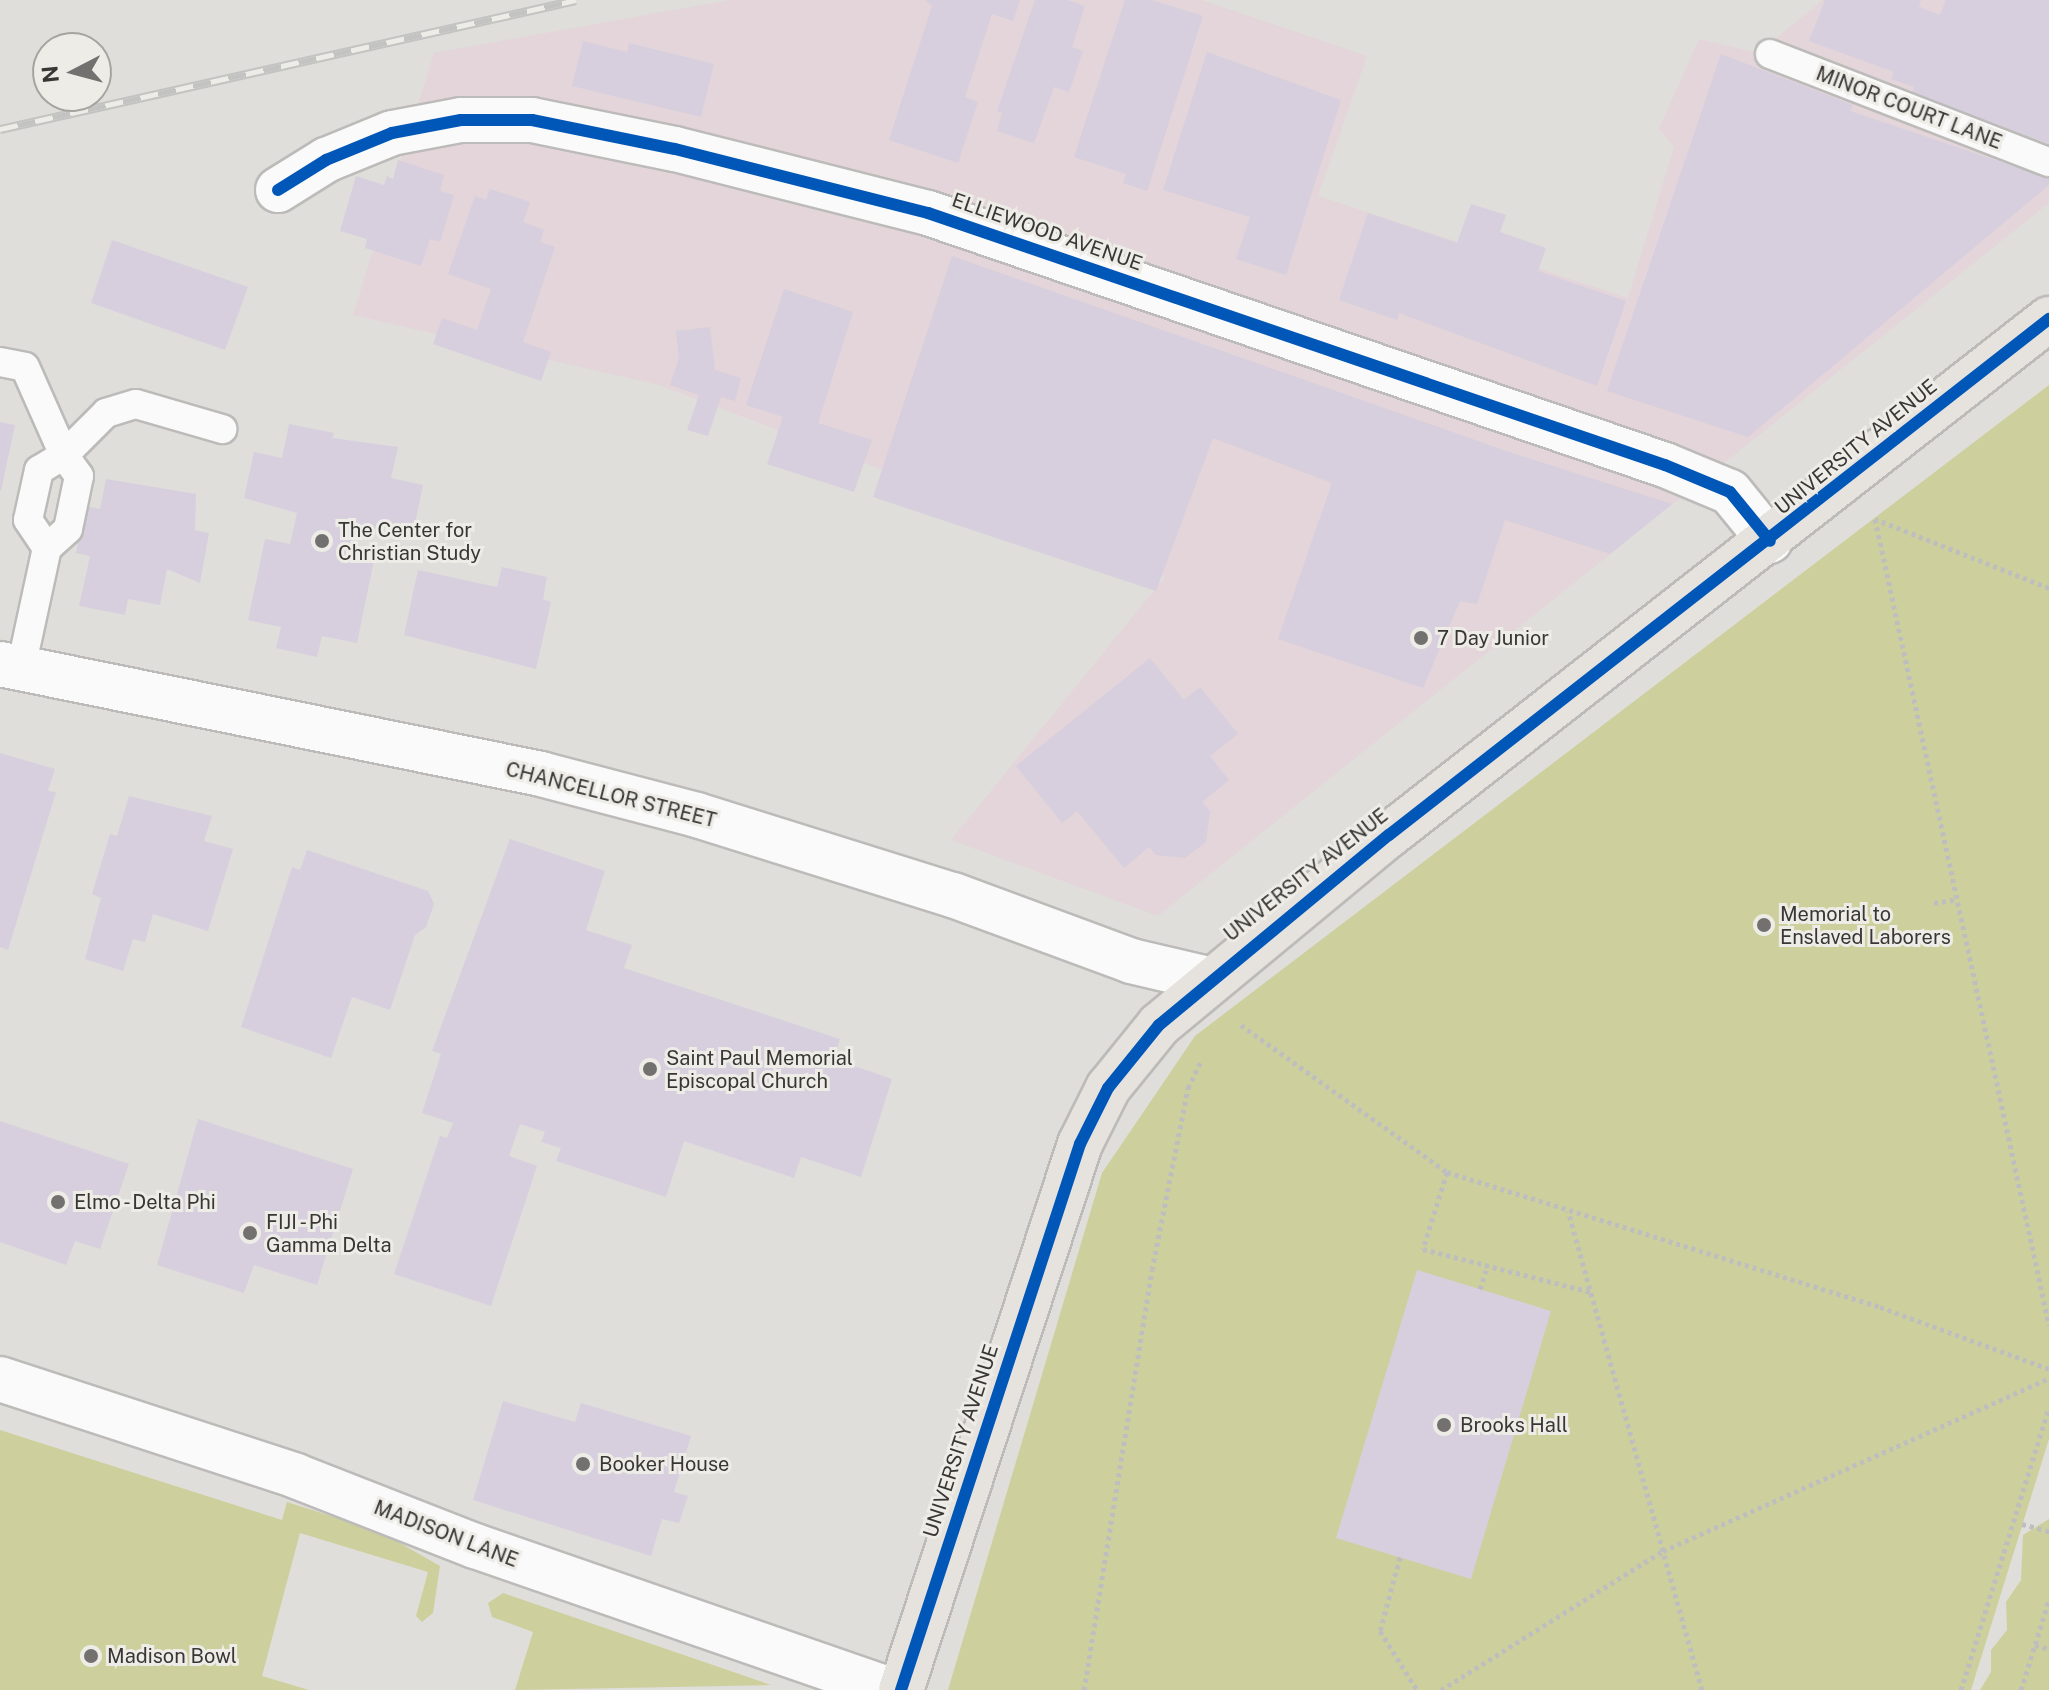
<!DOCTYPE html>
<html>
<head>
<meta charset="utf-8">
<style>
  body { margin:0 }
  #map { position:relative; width:2049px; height:1690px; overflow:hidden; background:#dfdedb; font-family:"Public Sans",sans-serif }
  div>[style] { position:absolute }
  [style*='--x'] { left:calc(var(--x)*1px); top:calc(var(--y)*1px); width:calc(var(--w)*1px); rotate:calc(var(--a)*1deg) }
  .commercial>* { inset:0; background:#e3d5d9 }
  .green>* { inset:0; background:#cdd09c }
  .building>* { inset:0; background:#d7cfdd }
  .path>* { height:5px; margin-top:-2.5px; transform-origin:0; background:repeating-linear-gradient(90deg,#bfbebe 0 4px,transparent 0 8px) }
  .roads { filter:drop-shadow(2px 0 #bcbbb9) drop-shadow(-2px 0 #bcbbb9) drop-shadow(0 2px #bcbbb9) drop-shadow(0 -2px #bcbbb9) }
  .lane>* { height:28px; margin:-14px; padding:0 14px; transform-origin:14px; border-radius:14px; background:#fafafa }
  .street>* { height:44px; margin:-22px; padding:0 22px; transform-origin:22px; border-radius:22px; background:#fafafa }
  .primary>* { height:44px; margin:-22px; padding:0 22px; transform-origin:22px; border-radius:22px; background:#e6e2de }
  .rail>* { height:9px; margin-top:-4.5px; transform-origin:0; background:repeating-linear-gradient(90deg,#eeece6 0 18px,#c3c3c2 0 36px); box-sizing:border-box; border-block:2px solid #c3c3c2 }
  .cycleway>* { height:12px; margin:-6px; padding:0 6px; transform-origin:6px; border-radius:6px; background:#0057b8 }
  .dots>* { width:22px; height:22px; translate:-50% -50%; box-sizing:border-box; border:4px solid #eeece6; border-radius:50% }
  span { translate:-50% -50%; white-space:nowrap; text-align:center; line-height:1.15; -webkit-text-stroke:6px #eeece6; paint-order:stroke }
  .street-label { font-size:20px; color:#383735 }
  .poi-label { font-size:20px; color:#383735 }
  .left { translate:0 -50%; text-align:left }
  .north { position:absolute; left:32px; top:32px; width:80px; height:80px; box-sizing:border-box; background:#eeece6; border:2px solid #a5a49f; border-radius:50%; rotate:264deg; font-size:22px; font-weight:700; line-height:32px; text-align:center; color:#383735 }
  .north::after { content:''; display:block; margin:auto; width:28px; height:36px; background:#72716f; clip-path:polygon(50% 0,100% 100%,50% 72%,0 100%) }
</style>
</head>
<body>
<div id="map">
  <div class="commercial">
    <div style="clip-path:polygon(729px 0,1202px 0,1367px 56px,1318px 196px,1628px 298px,1674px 147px,1659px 129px,1699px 39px,1758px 53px,1823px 0,2049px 0,2049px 203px,1158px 916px,951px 840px,1165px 577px,659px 385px,353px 315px,434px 53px)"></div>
  </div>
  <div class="green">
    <div style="clip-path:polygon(2049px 385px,2049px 1439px,1971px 1690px,948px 1690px,1102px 1173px,1195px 1036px)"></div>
    <div style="clip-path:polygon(0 1430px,282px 1520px,287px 1502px,381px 1532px,440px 1566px,433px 1613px,422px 1622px,416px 1616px,428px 1572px,300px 1533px,262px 1676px,309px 1690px,0 1690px)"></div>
    <div style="clip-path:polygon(2049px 1519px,2049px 1690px,1980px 1690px,1991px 1672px,1991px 1650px,2007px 1630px,2006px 1602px,2021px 1580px,2023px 1535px)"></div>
    <div style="clip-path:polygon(503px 1593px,771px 1685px,515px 1690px,533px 1632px,492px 1617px,488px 1603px)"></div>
  </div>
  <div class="building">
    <div style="clip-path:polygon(925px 0,1020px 0,1013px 21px,992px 14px,965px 97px,978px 102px,958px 163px,889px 140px,932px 6px)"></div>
    <div style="clip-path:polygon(1035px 0,1067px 0,1085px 6px,1072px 47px,1083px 51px,1069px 92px,1054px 87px,1034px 143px,997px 131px,1002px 113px,997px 111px)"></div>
    <div style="clip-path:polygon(1125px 0,1152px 0,1203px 16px,1147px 191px,1123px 183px,1126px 174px,1074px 157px)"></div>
    <div style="clip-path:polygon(1825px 0,1921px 0,1919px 7px,1940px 15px,1946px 0,2049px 0,2049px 144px,1912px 93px,1914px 87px,1891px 79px,1894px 72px,1809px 41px)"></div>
    <div style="clip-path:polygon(583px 41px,627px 52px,629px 43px,714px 64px,701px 117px,572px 86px)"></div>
    <div style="clip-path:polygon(1207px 52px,1341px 100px,1286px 275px,1236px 259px,1250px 217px,1163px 190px)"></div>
    <div style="clip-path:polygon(1721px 54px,1853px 105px,1850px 111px,2049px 178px,2049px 185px,1748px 437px,1607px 391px)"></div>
    <div style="clip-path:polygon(398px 160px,444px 175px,440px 191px,454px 195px,440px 242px,430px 239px,421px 266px,365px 248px,367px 239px,340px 231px,356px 176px,384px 185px,387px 176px,393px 179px)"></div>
    <div style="clip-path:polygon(490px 189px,530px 202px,523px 222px,544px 230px,540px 242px,555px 247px,523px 342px,551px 352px,541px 381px,433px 344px,442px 318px,477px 330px,491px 289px,448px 274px,475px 196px,486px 200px)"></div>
    <div style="clip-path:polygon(1471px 204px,1506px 215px,1500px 232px,1546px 248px,1538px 271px,1626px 301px,1597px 386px,1399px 313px,1397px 320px,1339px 300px,1368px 213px,1457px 243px)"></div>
    <div style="clip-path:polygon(112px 240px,248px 287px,225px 350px,91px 303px)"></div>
    <div style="clip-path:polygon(952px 256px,1512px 453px,1672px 504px,1610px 554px,1505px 520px,1477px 604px,1460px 601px,1423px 688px,1278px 639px,1332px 483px,1213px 438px,1156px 591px,873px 497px)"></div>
    <div style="clip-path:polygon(784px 289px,853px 312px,818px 423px,872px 440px,854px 492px,767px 464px,783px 417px,746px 405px)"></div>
    <div style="clip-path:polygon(710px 327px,715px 370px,741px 378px,735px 401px,721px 397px,708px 436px,687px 430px,699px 395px,670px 385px,679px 358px,676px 331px)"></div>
    <div style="clip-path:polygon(0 422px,15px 425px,1px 491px,0 490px)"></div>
    <div style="clip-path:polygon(289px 424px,334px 433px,332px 438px,398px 447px,391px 478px,423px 485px,414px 528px,382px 521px,380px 530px,356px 526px,349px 555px,374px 560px,357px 643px,322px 636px,317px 657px,276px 648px,281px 627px,248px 620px,265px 539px,290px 544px,297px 513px,244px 498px,254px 452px,282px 458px)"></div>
    <div style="clip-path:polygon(106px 479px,196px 494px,195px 530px,209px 533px,200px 583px,167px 569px,160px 605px,128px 599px,125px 615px,79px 606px,90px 556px,76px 553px,85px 506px,100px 509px)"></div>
    <div style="clip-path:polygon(502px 567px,547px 577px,543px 599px,551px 602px,536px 669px,404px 635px,418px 570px,497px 587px)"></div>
    <div style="clip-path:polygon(1150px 658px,1184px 700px,1200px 687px,1238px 734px,1210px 756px,1229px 780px,1202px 802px,1210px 811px,1206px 842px,1185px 858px,1156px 855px,1149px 847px,1124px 868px,1077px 811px,1062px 823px,1016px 766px)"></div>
    <div style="clip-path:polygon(0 753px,55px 769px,48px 791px,56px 792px,8px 950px,0 947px)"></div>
    <div style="clip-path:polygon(129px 796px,212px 816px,204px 841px,233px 849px,208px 931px,153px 914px,145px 942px,133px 939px,123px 971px,85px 959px,101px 898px,92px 894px,110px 834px,117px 836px)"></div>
    <div style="clip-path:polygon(510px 839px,605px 871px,586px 930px,632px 945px,624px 968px,840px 1039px,834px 1059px,892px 1079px,861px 1177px,801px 1157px,794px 1178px,684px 1141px,666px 1197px,556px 1161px,561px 1148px,541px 1142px,545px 1132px,520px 1124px,509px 1156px,537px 1166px,491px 1306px,394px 1274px,440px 1136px,447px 1138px,453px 1123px,422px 1113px,441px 1054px,432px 1051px)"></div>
    <div style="clip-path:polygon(307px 850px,428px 891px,434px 904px,426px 927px,415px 935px,390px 1010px,352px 997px,331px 1058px,241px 1027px,292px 867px,300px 870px)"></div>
    <div style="clip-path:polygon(198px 1119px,353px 1169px,317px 1285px,254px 1265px,244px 1293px,157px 1265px)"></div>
    <div style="clip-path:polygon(0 1121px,129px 1164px,100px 1249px,75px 1241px,66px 1265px,0 1242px)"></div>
    <div style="clip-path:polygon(1417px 1270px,1551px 1311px,1471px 1579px,1336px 1538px)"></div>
    <div style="clip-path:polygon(503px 1401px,575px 1422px,581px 1403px,691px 1436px,674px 1492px,688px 1496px,679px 1523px,662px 1519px,651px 1556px,473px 1500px)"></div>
  </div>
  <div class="path">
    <div style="--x:2049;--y:588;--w:187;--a:-158.4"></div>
    <div style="--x:1875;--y:519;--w:825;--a:77.82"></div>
    <div style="--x:1934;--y:903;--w:22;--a:-10"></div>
    <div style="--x:1241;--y:1025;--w:253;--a:35.5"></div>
    <div style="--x:1447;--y:1172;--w:454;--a:17.3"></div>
    <div style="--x:1880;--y:1307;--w:180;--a:20.1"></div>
    <div style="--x:1447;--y:1172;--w:81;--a:107.3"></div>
    <div style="--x:1423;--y:1249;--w:173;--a:14.4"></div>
    <div style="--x:1480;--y:1289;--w:25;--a:-72"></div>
    <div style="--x:2022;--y:1524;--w:28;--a:15"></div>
    <div style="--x:1400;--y:1557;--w:77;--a:105.1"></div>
    <div style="--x:1380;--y:1631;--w:70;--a:57.9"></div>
    <div style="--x:2035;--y:1645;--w:15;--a:16"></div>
    <div style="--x:1084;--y:1690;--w:425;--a:-80.8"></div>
    <div style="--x:1152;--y:1270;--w:186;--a:-78.8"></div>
    <div style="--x:1188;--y:1088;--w:32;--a:-64"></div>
    <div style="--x:1441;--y:1690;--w:262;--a:-32.1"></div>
    <div style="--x:1663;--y:1551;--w:353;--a:-105.6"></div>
    <div style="--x:1702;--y:1690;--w:144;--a:-105.7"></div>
    <div style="--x:1663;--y:1551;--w:423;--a:-24.1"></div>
    <div style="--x:1961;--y:1690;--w:296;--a:-72.7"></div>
    <div style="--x:2021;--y:1690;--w:94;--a:-72.7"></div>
  </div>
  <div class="roads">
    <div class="lane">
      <div style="--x:1770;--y:54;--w:299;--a:21.2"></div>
      <div style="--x:0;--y:362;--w:25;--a:11"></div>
      <div style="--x:25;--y:367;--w:96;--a:66.1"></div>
      <div style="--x:64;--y:455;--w:59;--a:-45"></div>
      <div style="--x:106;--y:413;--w:31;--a:-17"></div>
      <div style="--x:136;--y:404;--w:90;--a:16.2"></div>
      <div style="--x:21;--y:668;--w:123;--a:-77.8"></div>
      <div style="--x:47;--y:548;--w:28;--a:-42"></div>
      <div style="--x:68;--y:529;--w:54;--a:-78.3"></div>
      <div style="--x:79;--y:476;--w:26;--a:-126"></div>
      <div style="--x:64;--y:455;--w:29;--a:149"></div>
      <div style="--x:39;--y:470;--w:51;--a:102.4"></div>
      <div style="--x:28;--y:520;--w:34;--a:56"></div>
    </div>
    <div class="street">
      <div style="--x:278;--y:190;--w:57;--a:-32"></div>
      <div style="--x:326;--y:160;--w:71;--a:-22.2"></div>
      <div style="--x:392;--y:133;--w:70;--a:-10.7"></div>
      <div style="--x:461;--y:120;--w:71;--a:0"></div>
      <div style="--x:532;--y:120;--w:146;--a:11.5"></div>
      <div style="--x:675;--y:149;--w:261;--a:14.2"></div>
      <div style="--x:928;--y:213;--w:779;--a:18.88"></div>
      <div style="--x:1665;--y:465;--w:70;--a:22.6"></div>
      <div style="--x:1730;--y:492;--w:63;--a:50.8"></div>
      <div style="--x:0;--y:664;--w:552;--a:11.49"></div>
      <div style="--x:541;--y:774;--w:161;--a:14.7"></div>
      <div style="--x:697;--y:815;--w:268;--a:17.4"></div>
      <div style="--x:953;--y:895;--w:190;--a:20.3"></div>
      <div style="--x:1131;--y:961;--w:79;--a:13.2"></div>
      <div style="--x:0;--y:1379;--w:311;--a:18.1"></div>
      <div style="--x:296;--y:1476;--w:192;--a:21.4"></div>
      <div style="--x:475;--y:1546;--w:441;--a:19.1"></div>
    </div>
    <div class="primary">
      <div style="--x:901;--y:1690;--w:575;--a:-71.85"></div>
      <div style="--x:1080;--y:1144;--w:63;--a:-63.4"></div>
      <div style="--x:1108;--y:1088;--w:81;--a:-51"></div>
      <div style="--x:1159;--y:1025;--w:298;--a:-39.6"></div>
      <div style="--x:1389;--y:835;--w:838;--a:-38.02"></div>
    </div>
  </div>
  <div class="rail">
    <div style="--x:0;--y:129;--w:590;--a:-12.62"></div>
  </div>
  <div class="cycleway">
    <div style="--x:278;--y:190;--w:57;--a:-32"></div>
    <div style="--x:326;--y:160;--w:71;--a:-22.2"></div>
    <div style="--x:392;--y:133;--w:70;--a:-10.7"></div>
    <div style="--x:461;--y:120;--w:71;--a:0"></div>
    <div style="--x:532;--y:120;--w:146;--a:11.5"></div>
    <div style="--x:675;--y:149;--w:261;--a:14.2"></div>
    <div style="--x:928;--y:213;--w:779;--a:18.88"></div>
    <div style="--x:1665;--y:465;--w:70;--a:22.6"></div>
    <div style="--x:1730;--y:492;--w:63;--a:50.8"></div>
    <div style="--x:901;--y:1690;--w:575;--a:-71.85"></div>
    <div style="--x:1080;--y:1144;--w:63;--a:-63.4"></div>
    <div style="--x:1108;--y:1088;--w:81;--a:-51"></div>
    <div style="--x:1159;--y:1025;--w:298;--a:-39.6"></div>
    <div style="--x:1389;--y:835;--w:838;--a:-38.02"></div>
  </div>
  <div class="dots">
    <div style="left:322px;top:541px;background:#72716f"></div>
    <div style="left:1421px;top:638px;background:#72716f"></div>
    <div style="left:1764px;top:925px;background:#72716f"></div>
    <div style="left:650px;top:1069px;background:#72716f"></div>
    <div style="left:58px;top:1202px;background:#72716f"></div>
    <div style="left:250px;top:1233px;background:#72716f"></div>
    <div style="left:1444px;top:1425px;background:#72716f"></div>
    <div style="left:583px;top:1464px;background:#72716f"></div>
    <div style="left:91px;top:1656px;background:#72716f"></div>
  </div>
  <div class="street-label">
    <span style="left:1909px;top:108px;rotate:21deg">MINOR COURT LANE</span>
    <span style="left:1047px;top:232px;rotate:19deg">ELLIEWOOD AVENUE</span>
    <span style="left:1856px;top:447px;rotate:-39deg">UNIVERSITY AVENUE</span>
    <span style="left:611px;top:795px;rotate:14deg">CHANCELLOR STREET</span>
    <span style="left:1306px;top:875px;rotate:-38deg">UNIVERSITY AVENUE</span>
    <span style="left:961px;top:1441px;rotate:-72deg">UNIVERSITY AVENUE</span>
    <span style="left:446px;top:1534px;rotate:21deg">MADISON LANE</span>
  </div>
  <div class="poi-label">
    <span class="left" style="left:338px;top:542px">The Center for<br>Christian Study</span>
    <span class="left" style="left:1437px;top:638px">7 Day Junior</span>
    <span class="left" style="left:1780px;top:926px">Memorial to<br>Enslaved Laborers</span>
    <span class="left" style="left:666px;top:1070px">Saint Paul Memorial<br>Episcopal Church</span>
    <span class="left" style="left:74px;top:1202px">Elmo - Delta Phi</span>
    <span class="left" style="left:266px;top:1234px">FIJI - Phi<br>Gamma Delta</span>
    <span class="left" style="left:1460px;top:1425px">Brooks Hall</span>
    <span class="left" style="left:599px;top:1464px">Booker House</span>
    <span class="left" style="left:107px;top:1656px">Madison Bowl</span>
  </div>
  <div class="north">N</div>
</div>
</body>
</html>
